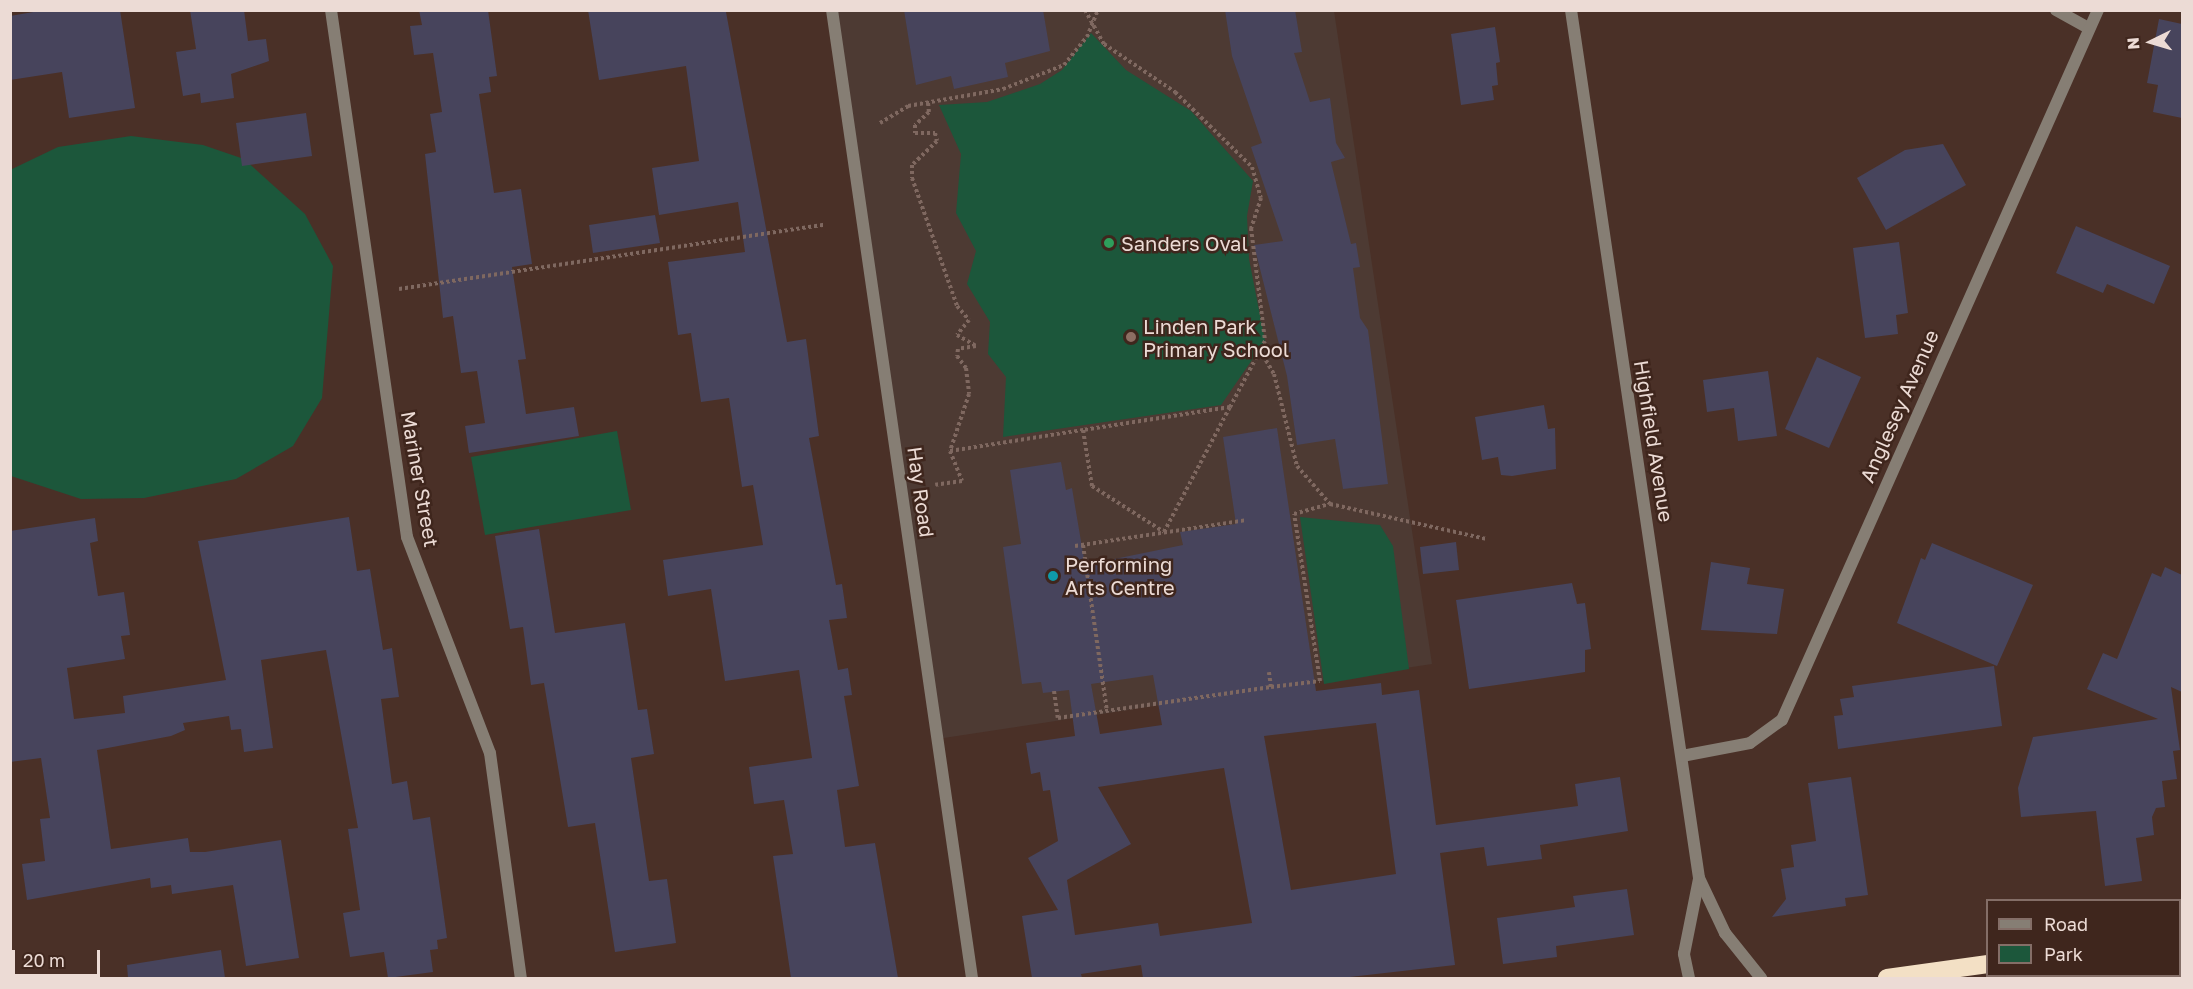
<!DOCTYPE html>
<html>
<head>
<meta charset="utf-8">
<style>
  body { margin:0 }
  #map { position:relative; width:2193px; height:989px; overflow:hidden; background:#4a3027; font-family:"Golos Text",sans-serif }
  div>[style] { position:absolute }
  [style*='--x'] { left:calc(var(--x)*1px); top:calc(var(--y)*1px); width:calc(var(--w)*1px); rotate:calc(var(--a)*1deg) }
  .education>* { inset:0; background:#4d3a33 }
  .green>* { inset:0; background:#1c573b }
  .building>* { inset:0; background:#47445c }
  .path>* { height:4px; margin-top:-2px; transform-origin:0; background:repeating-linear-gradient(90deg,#7f6860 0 3px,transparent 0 6px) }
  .lane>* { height:12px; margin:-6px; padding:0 6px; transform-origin:6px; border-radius:6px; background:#867e74 }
  .street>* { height:12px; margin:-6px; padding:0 6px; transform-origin:6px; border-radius:6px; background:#867e74 }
  .highway>* { height:18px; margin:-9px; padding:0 9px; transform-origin:9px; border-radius:9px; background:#f3e0c5 }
  .dots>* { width:16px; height:16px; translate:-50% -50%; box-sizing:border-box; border:3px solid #3f261d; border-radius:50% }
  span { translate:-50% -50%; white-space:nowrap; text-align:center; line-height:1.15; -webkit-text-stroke:5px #3f261d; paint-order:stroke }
  .poi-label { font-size:20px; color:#ecdbd5 }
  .left { translate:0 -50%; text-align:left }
  .street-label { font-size:20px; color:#ecdbd5 }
  .frame { position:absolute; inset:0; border:12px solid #ecdbd5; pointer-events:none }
  .legend { position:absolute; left:1986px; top:899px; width:195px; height:78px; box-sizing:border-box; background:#3f261d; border:2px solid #846e67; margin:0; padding:8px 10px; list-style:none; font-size:18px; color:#ecdbd5 }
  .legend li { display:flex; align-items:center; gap:12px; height:30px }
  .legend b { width:30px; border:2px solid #846e67 }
  .north { position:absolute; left:2121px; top:12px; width:60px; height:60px; -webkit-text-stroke:4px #3f261d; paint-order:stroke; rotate:265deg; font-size:16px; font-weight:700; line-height:24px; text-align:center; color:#ecdbd5 }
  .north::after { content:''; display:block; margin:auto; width:21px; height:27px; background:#ecdbd5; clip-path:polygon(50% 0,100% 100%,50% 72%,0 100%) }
  .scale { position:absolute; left:12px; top:950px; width:88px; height:27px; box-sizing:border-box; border:3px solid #ecdbd5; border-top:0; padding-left:8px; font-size:18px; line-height:21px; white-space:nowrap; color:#ecdbd5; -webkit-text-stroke:4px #3f261d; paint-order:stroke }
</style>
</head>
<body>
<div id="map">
  <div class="education">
    <div style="clip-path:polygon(832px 11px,1334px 11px,1432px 664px,937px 739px)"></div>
  </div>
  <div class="green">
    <div style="clip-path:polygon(1091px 33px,1126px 70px,1191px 111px,1253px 181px,1247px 216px,1249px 259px,1265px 341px,1221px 405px,1003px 437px,1006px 377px,988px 354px,990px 322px,967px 284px,976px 251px,956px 213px,961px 154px,939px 105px,987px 102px,1040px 84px,1062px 70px)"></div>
    <div style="clip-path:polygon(131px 136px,203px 145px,244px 159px,305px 214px,333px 266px,322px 398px,293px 446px,236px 479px,144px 498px,81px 499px,11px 476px,10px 170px,58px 147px)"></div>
    <div style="clip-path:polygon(617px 431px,631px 510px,485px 535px,471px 457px)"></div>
    <div style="clip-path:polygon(1300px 517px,1380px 525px,1393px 546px,1409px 669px,1324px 684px)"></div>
  </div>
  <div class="building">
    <div style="clip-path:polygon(45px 10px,120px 10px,135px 108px,69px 118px,62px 72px,10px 80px,10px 16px)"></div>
    <div style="clip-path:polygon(190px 10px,244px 10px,248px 41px,266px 39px,269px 61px,231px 74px,234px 98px,201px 103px,200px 93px,183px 96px,176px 52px,196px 49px)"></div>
    <div style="clip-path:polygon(419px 10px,488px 10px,497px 76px,489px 77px,491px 92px,479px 94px,494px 193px,521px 189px,532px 264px,512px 267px,526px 359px,518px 360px,526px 414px,574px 407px,579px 436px,469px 453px,465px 426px,485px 423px,477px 371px,461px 373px,453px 316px,443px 318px,425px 154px,436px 152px,430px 114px,442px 112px,433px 53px,414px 55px,410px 26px,422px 25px)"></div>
    <div style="clip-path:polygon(588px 10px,726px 12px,787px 342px,806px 339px,819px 436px,809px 438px,836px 585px,842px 584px,847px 618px,829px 620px,838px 670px,848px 668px,852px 695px,844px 696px,859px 786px,837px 790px,845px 847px,875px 843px,898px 978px,791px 978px,773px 856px,793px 854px,784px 800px,754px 804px,749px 767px,812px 758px,799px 670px,725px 681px,711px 589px,668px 596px,663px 560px,763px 545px,753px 485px,742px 487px,729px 398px,701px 402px,691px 333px,678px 335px,668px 262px,745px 252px,738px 202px,659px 215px,652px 168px,699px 161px,686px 66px,599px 80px)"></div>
    <div style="clip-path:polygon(904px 10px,1043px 10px,1050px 51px,1005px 63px,1008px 77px,954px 89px,951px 76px,916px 85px)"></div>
    <div style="clip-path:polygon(1225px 10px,1295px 10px,1302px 52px,1294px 53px,1310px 102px,1330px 98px,1336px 143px,1345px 158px,1331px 162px,1351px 244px,1356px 243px,1360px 267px,1353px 268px,1360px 318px,1368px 330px,1388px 484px,1343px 489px,1335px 439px,1297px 445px,1287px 376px,1254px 245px,1283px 241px,1251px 147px,1262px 143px,1232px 56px)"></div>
    <div style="clip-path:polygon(2159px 19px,2182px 24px,2182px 118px,2153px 112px,2158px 85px,2147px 83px)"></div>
    <div style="clip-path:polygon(1495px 27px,1500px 62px,1496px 63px,1498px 85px,1492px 86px,1494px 100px,1461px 105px,1451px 34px)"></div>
    <div style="clip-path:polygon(306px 113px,312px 156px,242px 166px,236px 123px)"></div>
    <div style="clip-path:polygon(1943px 144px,1966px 185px,1886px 230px,1857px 178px,1905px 150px)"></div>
    <div style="clip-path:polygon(655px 215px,660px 243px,593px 253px,589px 225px)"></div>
    <div style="clip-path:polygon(2076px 226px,2170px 266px,2154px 304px,2107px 284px,2103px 293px,2056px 273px)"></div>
    <div style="clip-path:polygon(1899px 242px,1908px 313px,1896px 315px,1898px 334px,1865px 338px,1853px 248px)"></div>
    <div style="clip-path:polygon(1817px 357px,1861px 377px,1829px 448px,1785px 429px)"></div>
    <div style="clip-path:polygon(1768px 371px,1777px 436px,1738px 441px,1734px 408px,1707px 412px,1703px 380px)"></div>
    <div style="clip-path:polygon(1544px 405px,1548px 429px,1555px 428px,1556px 469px,1512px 476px,1501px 475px,1498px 457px,1482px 460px,1475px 417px)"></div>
    <div style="clip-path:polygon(evenodd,1277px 428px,1316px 691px,1381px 683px,1382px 695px,1419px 690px,1436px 825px,1578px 806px,1575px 784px,1620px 777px,1628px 831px,1540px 845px,1542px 859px,1487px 866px,1484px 847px,1440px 853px,1455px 965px,1341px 978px,1143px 978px,1141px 965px,1081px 974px,1082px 978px,1032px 978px,1022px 916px,1058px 910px,1028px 858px,1058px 841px,1050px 790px,1043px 791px,1040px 772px,1031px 774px,1026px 743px,1075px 736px,1069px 690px,1043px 693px,1041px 682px,1022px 684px,1003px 547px,1021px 544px,1010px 470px,1061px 462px,1066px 490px,1072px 488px,1085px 565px,1183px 545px,1180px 532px,1236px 524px,1223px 437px,1277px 428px,1153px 675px,1162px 725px,1100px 734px,1091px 684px,1153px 675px,1277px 428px,1376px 723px,1396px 874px,1291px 890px,1264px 736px,1376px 723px,1277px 428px,1224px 768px,1252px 923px,1160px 936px,1158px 923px,1075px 935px,1067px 880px,1131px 844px,1098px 787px,1224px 768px)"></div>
    <div style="clip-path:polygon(349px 517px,357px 571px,370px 569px,383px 650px,392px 648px,399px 697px,381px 699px,392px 784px,407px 781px,413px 820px,430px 817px,447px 938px,437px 940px,438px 949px,430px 950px,433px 972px,388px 978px,384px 952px,350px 957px,343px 913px,360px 910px,348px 829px,358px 828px,326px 650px,261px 660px,273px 748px,244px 752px,241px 729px,231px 730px,229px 716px,183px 723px,185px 730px,171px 736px,97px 750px,111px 849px,188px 838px,190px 852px,205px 852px,281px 840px,299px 958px,246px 966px,233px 885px,172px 894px,171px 885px,151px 888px,150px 878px,27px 900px,22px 864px,45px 861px,40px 819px,50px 818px,41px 758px,10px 762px,10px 531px,95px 518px,98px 541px,90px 543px,98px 596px,124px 592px,130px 635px,121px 636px,125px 659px,67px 668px,74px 719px,125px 713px,123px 696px,226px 680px,198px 541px)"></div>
    <div style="clip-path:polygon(539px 529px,555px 633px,625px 623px,638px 710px,647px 709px,654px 754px,631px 758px,649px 881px,667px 879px,676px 943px,615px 952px,595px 823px,568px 827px,544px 683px,531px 685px,523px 627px,510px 629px,495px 536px)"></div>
    <div style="clip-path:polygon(1456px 542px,1459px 570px,1423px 574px,1420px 547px)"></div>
    <div style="clip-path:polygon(1932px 543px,2033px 585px,1997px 666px,1897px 623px,1921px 558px,1925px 560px)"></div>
    <div style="clip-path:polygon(1711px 562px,1750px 568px,1747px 584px,1784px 589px,1777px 634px,1701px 630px)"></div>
    <div style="clip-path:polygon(2165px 567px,2182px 575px,2182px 692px,2171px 687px,2180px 750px,2173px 751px,2177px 779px,2162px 781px,2165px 807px,2156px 808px,2152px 817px,2154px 835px,2136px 838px,2142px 881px,2105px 886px,2096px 811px,2021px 817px,2018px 788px,2033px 737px,2158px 719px,2087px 689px,2103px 653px,2117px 659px,2152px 573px,2161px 577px)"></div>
    <div style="clip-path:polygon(1572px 583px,1577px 604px,1585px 603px,1591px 649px,1585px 650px,1585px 672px,1469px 689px,1456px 600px)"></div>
    <div style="clip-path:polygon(1994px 666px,2002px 726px,1838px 749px,1834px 716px,1843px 715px,1840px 699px,1854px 697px,1852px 686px)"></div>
    <div style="clip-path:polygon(1851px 777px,1868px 895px,1845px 898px,1846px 906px,1772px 917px,1786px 899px,1781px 869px,1794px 867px,1791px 845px,1816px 841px,1808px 783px)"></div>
    <div style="clip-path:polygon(1627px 889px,1634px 935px,1556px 946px,1557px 957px,1503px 964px,1497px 918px,1575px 907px,1573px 896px)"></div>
    <div style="clip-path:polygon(221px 950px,225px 978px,128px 978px,127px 965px)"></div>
  </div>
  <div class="path">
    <div style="--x:1085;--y:10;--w:39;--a:61"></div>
    <div style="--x:1104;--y:44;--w:86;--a:34.1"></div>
    <div style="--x:1175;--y:92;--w:107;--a:44.2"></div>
    <div style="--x:1252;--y:167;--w:32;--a:74"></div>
    <div style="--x:1261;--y:198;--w:32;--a:108"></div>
    <div style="--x:1251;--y:228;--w:114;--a:82.9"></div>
    <div style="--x:1265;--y:341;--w:75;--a:117.9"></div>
    <div style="--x:1230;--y:407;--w:149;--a:171.1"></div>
    <div style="--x:1083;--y:430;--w:57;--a:80.9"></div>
    <div style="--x:1092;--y:486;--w:85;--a:32.6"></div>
    <div style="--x:1164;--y:532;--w:141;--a:-62.2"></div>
    <div style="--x:928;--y:103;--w:9;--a:84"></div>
    <div style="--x:929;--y:112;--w:19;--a:137"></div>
    <div style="--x:915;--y:125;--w:8;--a:90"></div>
    <div style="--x:915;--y:133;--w:20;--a:0"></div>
    <div style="--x:935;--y:133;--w:8;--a:76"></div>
    <div style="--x:937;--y:141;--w:35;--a:136"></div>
    <div style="--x:912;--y:165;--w:13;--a:90"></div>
    <div style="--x:912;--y:178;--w:136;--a:70.6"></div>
    <div style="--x:957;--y:306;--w:18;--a:49"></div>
    <div style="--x:969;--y:320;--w:19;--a:129"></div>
    <div style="--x:957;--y:335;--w:22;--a:30"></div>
    <div style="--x:976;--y:346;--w:18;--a:171"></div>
    <div style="--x:958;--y:349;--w:7;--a:98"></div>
    <div style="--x:957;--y:356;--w:15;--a:53"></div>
    <div style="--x:966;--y:368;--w:26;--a:83"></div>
    <div style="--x:969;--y:394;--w:60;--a:108.4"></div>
    <div style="--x:950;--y:451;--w:32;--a:68"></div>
    <div style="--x:962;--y:481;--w:27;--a:172"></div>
    <div style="--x:880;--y:123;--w:33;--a:-31"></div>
    <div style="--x:908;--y:106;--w:97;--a:-10.1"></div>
    <div style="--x:1003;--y:89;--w:66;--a:-21.5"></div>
    <div style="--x:1064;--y:65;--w:36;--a:-51"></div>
    <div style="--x:1087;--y:37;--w:29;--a:-68"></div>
    <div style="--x:399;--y:289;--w:430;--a:-8.6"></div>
    <div style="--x:1260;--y:350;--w:28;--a:60"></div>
    <div style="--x:1274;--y:374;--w:95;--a:76"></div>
    <div style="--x:1297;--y:466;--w:50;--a:49"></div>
    <div style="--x:1330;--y:504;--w:161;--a:12.6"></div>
    <div style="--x:950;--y:451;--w:135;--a:-9"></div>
    <div style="--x:1083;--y:545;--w:168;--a:81.8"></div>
    <div style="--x:1075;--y:546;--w:173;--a:-8.6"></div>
    <div style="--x:1271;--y:687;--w:49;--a:-7"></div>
    <div style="--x:1320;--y:681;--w:169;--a:-98.8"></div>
    <div style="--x:1294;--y:514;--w:37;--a:-16"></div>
    <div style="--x:1054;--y:691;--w:27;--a:82"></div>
    <div style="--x:1058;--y:718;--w:215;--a:-8.3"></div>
    <div style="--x:1271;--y:687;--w:15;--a:-98"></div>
  </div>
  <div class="lane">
    <div style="--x:2180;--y:956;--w:2;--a:27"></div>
  </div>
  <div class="street">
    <div style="--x:331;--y:10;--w:532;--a:81.79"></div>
    <div style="--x:407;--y:537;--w:231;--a:69"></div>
    <div style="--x:490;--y:753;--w:227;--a:82.2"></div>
    <div style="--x:832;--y:10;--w:978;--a:81.77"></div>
    <div style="--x:1571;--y:10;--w:877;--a:81.61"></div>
    <div style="--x:1699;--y:878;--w:61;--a:64.7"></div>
    <div style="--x:1725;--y:933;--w:58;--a:51.3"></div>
    <div style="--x:2056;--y:10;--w:35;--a:29"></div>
    <div style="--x:1682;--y:756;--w:69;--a:-10.8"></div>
    <div style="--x:1750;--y:743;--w:39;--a:-36"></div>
    <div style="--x:1782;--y:720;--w:777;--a:-66.01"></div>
    <div style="--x:1689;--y:978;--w:25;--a:-102"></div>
    <div style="--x:1684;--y:954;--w:76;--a:-78.7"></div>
  </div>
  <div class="highway">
    <div style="--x:2180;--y:938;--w:2;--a:0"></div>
    <div style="--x:1887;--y:978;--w:102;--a:-7.9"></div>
    <div style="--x:2155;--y:978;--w:18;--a:-6"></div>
  </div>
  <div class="dots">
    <div style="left:1109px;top:243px;background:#2e9e5b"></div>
    <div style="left:1131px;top:337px;background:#8d6e63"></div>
    <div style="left:1053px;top:576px;background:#0f9aa8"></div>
  </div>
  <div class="poi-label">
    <span class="left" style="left:1121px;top:243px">Sanders Oval</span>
    <span class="left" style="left:1143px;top:338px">Linden Park<br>Primary School</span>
    <span class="left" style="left:1065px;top:576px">Performing<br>Arts Centre</span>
  </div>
  <div class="street-label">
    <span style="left:1899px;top:406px;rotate:-66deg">Anglesey Avenue</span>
    <span style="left:1654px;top:441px;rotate:81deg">Highfield Avenue</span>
    <span style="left:420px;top:479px;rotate:80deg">Mariner Street</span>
    <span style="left:921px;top:492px;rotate:82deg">Hay Road</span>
  </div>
  <div class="frame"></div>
  <ul class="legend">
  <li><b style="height:8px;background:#867e74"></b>Road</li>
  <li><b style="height:16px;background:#1c573b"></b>Park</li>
  </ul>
  <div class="north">N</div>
  <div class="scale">20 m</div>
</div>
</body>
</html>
